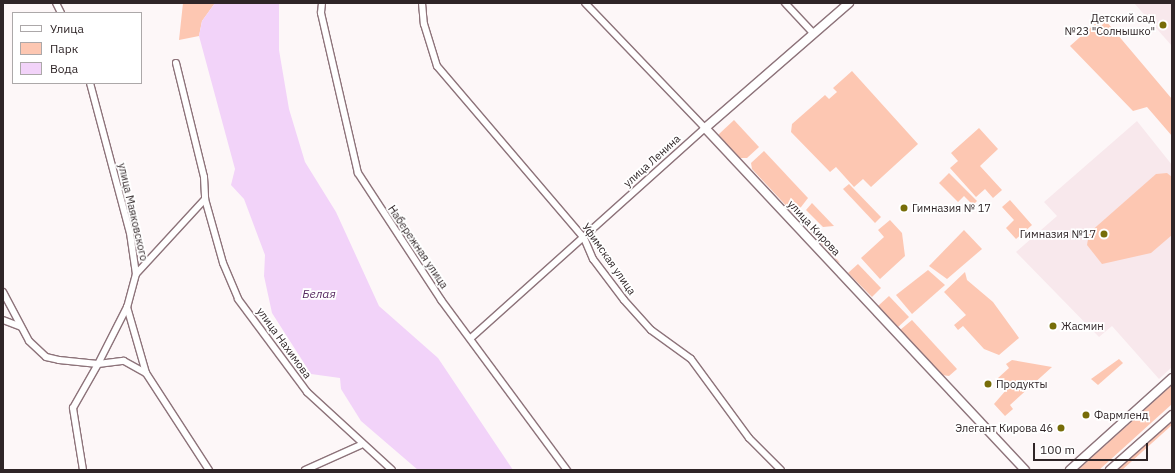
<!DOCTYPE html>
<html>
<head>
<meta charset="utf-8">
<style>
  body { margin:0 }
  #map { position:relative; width:1175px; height:473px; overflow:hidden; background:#fdf7f8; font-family:"IBM Plex Sans",sans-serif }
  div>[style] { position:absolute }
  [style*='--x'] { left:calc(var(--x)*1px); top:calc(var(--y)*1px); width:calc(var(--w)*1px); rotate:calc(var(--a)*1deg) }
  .built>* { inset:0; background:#f8e8ec }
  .green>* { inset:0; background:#fdc7b2 }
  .water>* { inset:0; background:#f2d3f9 }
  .roads { filter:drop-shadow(1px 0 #8d737a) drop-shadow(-1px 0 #8d737a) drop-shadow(0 1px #8d737a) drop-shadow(0 -1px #8d737a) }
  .minor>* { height:6px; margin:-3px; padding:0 3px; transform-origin:3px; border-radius:3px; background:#fff }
  .tertiary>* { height:8px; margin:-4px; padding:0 4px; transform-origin:4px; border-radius:4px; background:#fff }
  .dots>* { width:11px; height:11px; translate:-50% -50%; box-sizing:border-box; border:2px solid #fff; border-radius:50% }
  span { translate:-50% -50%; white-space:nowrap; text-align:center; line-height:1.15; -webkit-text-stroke:3.5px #fff; paint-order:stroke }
  .poi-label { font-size:11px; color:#2f2527 }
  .right { translate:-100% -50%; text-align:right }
  .left { translate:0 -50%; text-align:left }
  .street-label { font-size:11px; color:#2f2527 }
  .water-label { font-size:12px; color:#572861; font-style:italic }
  .frame { position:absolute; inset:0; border:4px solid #2f2527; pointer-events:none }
  .legend { position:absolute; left:12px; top:12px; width:130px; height:72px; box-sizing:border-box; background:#fff; border:1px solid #aca8a9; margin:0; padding:5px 7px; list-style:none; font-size:12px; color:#2f2527 }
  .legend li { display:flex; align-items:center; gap:8px; height:20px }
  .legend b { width:20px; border:1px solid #aca8a9 }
  .scale { position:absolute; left:1033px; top:443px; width:115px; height:18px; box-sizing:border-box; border:2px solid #2f2527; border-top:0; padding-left:5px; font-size:12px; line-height:14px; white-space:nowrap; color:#2f2527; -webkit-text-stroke:3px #fff; paint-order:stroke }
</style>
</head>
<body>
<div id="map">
  <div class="built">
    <div style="clip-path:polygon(1134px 3px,1172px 3px,1172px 46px)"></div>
    <div style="clip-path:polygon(1137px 121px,1172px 165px,1172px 367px,1159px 379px,1112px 326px,1099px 337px,1016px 252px,1057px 216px,1044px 202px)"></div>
  </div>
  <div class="green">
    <div style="clip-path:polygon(183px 3px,215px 3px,202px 21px,199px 36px,179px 40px)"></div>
    <div style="clip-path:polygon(1106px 21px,1172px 99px,1172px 136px,1147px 107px,1133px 111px,1070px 46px,1097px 22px,1101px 26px)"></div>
    <div style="clip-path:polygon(852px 71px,918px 144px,871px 187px,863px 179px,854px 187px,836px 167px,830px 172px,791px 132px,792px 124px,825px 95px,829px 99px,837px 92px,833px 88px)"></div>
    <div style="clip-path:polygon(734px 120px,759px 147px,747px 158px,739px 158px,718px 135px)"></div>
    <div style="clip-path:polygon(979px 128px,998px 149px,980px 166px,1002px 190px,993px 198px,985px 189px,976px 197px,950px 168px,958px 161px,951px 153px)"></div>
    <div style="clip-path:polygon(764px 151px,808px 198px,798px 211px,792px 212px,752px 169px,751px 163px)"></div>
    <div style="clip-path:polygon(949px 173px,977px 201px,973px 205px,964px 196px,958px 202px,939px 183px)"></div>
    <div style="clip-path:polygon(1167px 173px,1172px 177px,1172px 235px,1151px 253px,1102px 264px,1087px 245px,1089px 233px,1156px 174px)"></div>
    <div style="clip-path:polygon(849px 184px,881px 217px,875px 223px,843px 189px)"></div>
    <div style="clip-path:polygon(1010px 200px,1032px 225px,1016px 239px,1006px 228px,1014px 220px,1002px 207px)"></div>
    <div style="clip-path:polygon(812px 203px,834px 226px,823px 227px,806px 210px)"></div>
    <div style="clip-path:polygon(800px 220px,805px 221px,840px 263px,838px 262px)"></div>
    <div style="clip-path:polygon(890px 220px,902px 233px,905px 256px,880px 279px,861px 258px,884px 237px,878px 230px)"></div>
    <div style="clip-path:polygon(964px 230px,982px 249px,947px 279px,929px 266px)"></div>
    <div style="clip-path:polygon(858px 264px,881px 288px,872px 297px,848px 273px)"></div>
    <div style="clip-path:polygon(928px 270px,945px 285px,912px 314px,896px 295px)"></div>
    <div style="clip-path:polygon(965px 272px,967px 280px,993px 302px,1019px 338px,999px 355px,984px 349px,963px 326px,958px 330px,954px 325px,966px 315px,944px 292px)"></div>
    <div style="clip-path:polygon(889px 296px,909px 317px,897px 328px,878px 306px)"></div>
    <div style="clip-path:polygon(912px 320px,957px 369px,949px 376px,942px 375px,900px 330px)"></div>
    <div style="clip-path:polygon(1119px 359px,1123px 363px,1098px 385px,1091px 379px)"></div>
    <div style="clip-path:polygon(1012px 360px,1052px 367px,1010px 405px,1013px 409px,1005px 416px,994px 404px,1007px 389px,998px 378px,1009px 368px,1006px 364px)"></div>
    <div style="clip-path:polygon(1172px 385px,1172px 404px,1099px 470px,1078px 470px)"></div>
    <div style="clip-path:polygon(1172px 421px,1172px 425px,1122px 470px,1117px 470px)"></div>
  </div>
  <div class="water">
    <div style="clip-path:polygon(215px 3px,279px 3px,279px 50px,289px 109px,305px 162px,336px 212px,379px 306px,438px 358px,513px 470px,418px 470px,361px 421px,341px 389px,340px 378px,311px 374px,272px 313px,264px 276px,265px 255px,244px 199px,231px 185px,235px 169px,199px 36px,202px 21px)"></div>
  </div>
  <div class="roads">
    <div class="minor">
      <div style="--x:56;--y:3;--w:11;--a:63"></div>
      <div style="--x:322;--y:3;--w:10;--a:96"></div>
      <div style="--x:321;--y:13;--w:164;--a:77"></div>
      <div style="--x:358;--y:173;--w:152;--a:56.8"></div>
      <div style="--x:441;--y:300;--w:212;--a:53.5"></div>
      <div style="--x:422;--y:3;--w:21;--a:85"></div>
      <div style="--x:424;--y:24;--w:44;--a:72.8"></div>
      <div style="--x:437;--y:66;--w:226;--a:49.5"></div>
      <div style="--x:584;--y:238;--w:23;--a:67"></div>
      <div style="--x:593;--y:259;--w:51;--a:52.9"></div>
      <div style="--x:624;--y:300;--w:40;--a:48"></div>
      <div style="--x:651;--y:330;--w:49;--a:35.9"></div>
      <div style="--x:691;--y:359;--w:98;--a:53.7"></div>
      <div style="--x:749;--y:438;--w:45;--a:45"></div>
      <div style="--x:785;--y:3;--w:42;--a:46.9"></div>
      <div style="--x:176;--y:63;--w:117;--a:76.2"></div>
      <div style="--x:204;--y:177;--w:22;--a:87"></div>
      <div style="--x:205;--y:199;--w:66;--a:74.3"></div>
      <div style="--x:223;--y:263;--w:39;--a:67"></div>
      <div style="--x:238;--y:299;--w:116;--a:53.4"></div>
      <div style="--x:307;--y:392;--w:115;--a:42.5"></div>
      <div style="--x:90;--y:83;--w:155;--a:75.1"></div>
      <div style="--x:130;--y:233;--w:41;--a:81.7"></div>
      <div style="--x:136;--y:274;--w:34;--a:105"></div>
      <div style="--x:127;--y:307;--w:69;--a:73.9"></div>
      <div style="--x:146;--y:373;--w:116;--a:57"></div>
      <div style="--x:136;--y:274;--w:102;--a:-47.4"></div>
      <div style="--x:3;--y:292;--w:55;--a:62"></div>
      <div style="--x:29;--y:341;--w:23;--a:43"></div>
      <div style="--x:46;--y:357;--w:13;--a:13"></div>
      <div style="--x:59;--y:360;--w:39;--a:6"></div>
      <div style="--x:98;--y:364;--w:64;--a:-63"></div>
      <div style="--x:3;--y:320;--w:19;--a:21"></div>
      <div style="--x:472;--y:337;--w:313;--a:-41.9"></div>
      <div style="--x:705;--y:128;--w:173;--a:-133.8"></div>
      <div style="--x:83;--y:470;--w:63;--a:-99.2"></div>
      <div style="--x:73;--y:408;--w:51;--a:-60.4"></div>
      <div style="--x:98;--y:364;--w:26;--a:-7"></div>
      <div style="--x:124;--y:361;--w:25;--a:29"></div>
      <div style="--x:305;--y:470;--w:61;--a:-24.1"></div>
    </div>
    <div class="tertiary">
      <div style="--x:849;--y:3;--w:191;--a:139"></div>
      <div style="--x:705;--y:128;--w:468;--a:46.9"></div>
      <div style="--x:1070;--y:470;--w:137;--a:-42"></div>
      <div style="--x:1110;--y:470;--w:83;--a:-41.6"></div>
    </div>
  </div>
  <div class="dots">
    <div style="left:1163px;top:25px;background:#776d09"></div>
    <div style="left:904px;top:208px;background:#776d09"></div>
    <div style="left:1104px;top:234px;background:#776d09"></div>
    <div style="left:1053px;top:326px;background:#776d09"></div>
    <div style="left:988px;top:384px;background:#776d09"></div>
    <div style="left:1086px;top:415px;background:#776d09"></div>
    <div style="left:1061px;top:428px;background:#776d09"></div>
  </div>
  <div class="poi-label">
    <span class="right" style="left:1155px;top:25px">Детский сад<br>№23 "Солнышко"</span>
    <span class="left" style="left:912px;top:208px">Гимназия № 17</span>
    <span class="right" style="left:1096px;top:234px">Гимназия №17</span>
    <span class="left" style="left:1061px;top:326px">Жасмин</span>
    <span class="left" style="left:996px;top:384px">Продукты</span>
    <span class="left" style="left:1094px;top:415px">Фармленд</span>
    <span class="right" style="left:1053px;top:428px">Элегант Кирова 46</span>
  </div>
  <div class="street-label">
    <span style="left:652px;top:161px;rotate:-42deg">улица Ленина</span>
    <span style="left:133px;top:212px;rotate:77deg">улица Маяковского</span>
    <span style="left:814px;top:228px;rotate:47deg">улица Кирова</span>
    <span style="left:418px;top:247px;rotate:56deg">Набережная улица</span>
    <span style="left:609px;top:259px;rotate:55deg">Уфимская улица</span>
    <span style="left:284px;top:343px;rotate:54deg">улица Нахимова</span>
  </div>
  <div class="water-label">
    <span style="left:319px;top:294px">Белая</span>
  </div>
  <div class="frame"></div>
  <ul class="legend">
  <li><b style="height:5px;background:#fff"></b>Улица</li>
  <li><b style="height:11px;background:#fdc7b2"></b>Парк</li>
  <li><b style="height:11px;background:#f2d3f9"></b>Вода</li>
  </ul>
  <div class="scale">100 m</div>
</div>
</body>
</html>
